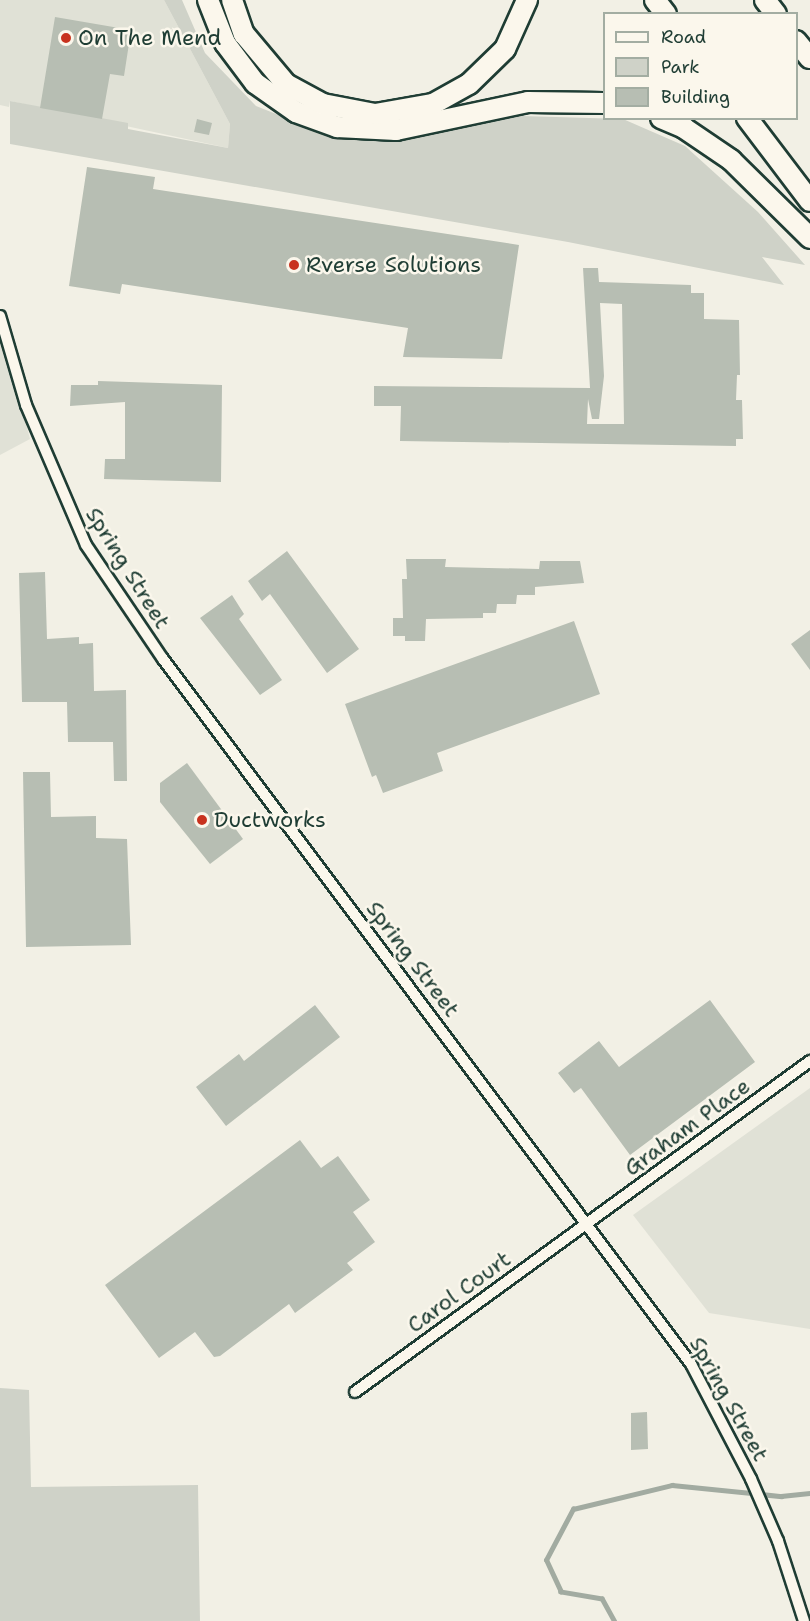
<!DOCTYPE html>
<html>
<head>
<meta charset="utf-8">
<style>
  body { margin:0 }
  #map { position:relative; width:810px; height:1621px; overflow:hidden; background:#f2f0e5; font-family:"Shantell Sans",sans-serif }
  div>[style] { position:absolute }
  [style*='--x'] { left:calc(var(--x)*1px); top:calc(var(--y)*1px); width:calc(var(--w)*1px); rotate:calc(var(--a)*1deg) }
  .built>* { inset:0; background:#e0e1d6 }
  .green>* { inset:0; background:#cfd2c8 }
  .stream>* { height:4.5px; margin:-2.25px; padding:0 2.25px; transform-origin:2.25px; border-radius:2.25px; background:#a2aba1 }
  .building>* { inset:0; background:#b7beb3 }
  .roads { filter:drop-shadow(2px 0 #1f3d34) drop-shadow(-2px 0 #1f3d34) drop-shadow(0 2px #1f3d34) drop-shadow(0 -2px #1f3d34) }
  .street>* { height:10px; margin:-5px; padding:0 5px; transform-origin:5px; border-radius:5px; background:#fbf7ec }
  .highway>* { height:20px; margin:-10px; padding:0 10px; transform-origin:10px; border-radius:10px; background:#fbf7ec }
  .dots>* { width:16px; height:16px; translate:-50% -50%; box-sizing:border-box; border:3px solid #fbf7ec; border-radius:50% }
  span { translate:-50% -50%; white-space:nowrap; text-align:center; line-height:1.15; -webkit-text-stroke:5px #fbf7ec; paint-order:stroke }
  .poi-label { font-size:22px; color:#1f3d34 }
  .left { translate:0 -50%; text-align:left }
  .street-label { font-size:22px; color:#1f3d34 }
  .legend { position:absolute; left:603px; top:12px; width:195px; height:108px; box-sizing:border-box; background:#fbf7ec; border:2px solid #a3ada2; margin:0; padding:8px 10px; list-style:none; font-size:18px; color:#1f3d34 }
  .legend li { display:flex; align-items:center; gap:12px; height:30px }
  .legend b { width:30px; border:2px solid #a3ada2 }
</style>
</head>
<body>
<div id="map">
  <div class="built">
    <div style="clip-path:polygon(0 0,164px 0,230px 124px,228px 148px,10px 101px,9px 107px,0 105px)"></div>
    <div style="clip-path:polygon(0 325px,30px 439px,0 455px)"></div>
    <div style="clip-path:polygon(810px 1088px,810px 1329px,709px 1313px,633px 1215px)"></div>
  </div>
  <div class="green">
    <div style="clip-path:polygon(164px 0,182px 0,205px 53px,256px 106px,314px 129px,351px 138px,421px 135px,522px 116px,623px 119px,685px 146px,758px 212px,805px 265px,762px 257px,784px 285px,568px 242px,10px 144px,10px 101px,128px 123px,128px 129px,228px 148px,230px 124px)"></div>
    <div style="clip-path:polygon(0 1388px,29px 1390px,31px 1487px,198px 1485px,200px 1621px,0 1621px)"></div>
  </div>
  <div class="stream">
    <div style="--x:614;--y:1621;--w:25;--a:-119"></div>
    <div style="--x:602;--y:1599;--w:42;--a:-170.3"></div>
    <div style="--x:561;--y:1592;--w:35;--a:-115"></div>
    <div style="--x:546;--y:1560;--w:58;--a:-62.1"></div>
    <div style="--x:573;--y:1509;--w:102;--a:-13.6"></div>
    <div style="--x:672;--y:1485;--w:110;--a:5.8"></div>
    <div style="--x:781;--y:1496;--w:29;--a:-6"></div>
  </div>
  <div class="building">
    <div style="clip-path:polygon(55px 17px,125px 29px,130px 37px,124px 76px,110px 74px,102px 119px,40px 108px)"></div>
    <div style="clip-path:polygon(197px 119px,212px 123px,209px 135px,194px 132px)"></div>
    <div style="clip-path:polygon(87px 167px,155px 177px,153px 189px,519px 245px,502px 359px,403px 357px,408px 328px,122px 284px,120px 294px,69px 286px)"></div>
    <div style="clip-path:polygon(evenodd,583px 268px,598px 268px,599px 282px,691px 285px,691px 293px,704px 293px,704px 319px,739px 320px,740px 375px,737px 375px,736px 400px,742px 400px,743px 439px,736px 439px,736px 446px,400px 441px,401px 406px,374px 406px,374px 386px,590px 388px,583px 268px,600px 303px,622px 304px,624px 424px,587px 424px,588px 399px,592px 419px,599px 419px,604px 376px,600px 303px)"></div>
    <div style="clip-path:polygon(98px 381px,222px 385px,221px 482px,104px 479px,105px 459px,125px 459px,125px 402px,70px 406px,71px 385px,98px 385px)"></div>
    <div style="clip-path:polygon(287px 551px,359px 649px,327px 673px,270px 594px,262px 601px,248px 581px)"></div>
    <div style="clip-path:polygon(406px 559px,446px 559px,445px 567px,539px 569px,540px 561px,580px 561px,584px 583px,535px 587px,535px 595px,517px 595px,516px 604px,497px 604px,496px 613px,483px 613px,483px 618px,426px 619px,425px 641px,405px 641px,405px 636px,393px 636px,393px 618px,403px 618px,402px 579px,407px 579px)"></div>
    <div style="clip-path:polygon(45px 572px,47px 639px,79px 637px,79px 644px,93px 643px,94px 691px,126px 690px,127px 781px,114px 781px,113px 742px,68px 742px,67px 702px,22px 702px,19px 573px)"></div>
    <div style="clip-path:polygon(232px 595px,244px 614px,239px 619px,282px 680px,260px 695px,200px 618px)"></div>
    <div style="clip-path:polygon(574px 621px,600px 694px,437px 753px,443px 771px,383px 793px,376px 775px,372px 777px,345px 704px)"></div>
    <div style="clip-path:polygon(810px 630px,810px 670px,791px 644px)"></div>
    <div style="clip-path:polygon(187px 763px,243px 839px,210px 864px,160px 802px,160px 783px)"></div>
    <div style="clip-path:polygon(23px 772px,50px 772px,51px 817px,96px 816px,96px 838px,127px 839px,131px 945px,26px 947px)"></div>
    <div style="clip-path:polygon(710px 1000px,755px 1062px,630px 1155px,581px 1088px,574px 1093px,558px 1073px,599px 1041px,619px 1067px)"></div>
    <div style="clip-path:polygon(315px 1005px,340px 1037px,226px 1126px,196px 1087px,239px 1054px,244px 1061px)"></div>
    <div style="clip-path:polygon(300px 1140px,321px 1168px,338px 1156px,370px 1200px,353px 1212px,375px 1242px,347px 1263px,353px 1270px,295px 1313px,289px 1304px,220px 1356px,214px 1357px,195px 1332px,159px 1358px,105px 1285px)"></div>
    <div style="clip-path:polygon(647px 1412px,648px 1449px,631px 1450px,631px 1413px)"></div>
  </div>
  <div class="roads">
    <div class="street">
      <div style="--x:0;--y:316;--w:93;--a:73.7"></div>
      <div style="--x:26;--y:405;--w:152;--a:66.8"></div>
      <div style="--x:86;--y:545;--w:138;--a:56"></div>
      <div style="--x:163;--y:659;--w:881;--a:53.17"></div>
      <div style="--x:691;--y:1364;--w:130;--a:62.4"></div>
      <div style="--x:751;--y:1479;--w:68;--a:66.5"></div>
      <div style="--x:778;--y:1541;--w:84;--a:72"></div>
      <div style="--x:355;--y:1392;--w:563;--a:-36.03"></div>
    </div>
    <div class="highway">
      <div style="--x:208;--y:0;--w:46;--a:68.4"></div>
      <div style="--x:225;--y:43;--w:50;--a:53.1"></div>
      <div style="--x:255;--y:83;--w:50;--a:35.3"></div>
      <div style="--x:296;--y:112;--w:44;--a:20.1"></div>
      <div style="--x:337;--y:127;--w:59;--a:2.9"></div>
      <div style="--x:396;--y:130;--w:135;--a:-12"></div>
      <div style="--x:528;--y:102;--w:76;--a:0.8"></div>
      <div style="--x:232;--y:0;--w:36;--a:71"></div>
      <div style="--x:244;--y:34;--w:65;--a:50"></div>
      <div style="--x:286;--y:84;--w:42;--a:28.4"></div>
      <div style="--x:323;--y:104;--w:53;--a:10.9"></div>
      <div style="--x:375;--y:114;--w:59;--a:-9.8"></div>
      <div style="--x:433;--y:104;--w:41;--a:-29.1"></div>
      <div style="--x:469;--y:84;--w:50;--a:-44.2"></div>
      <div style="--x:505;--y:49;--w:54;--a:-65.8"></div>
      <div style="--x:655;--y:0;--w:18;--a:52"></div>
      <div style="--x:765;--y:0;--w:18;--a:52"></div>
      <div style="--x:796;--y:41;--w:22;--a:51"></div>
      <div style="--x:661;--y:118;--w:25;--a:23"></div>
      <div style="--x:684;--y:128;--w:57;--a:34.2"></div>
      <div style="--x:731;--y:160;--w:111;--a:44.6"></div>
      <div style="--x:747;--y:118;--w:104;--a:52.8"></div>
    </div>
  </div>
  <div class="dots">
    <div style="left:66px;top:38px;background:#c8321e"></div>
    <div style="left:294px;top:265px;background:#c8321e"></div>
    <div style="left:202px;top:820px;background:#c8321e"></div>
  </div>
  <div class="poi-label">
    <span class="left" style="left:78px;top:38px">On The Mend</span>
    <span class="left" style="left:306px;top:265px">Rverse Solutions</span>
    <span class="left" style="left:214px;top:820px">Ductworks</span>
  </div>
  <div class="street-label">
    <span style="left:128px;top:568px;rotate:58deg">Spring Street</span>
    <span style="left:413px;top:959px;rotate:53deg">Spring Street</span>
    <span style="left:687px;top:1127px;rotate:-36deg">Graham Place</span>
    <span style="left:459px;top:1292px;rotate:-36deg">Carol Court</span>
    <span style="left:729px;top:1399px;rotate:61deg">Spring Street</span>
  </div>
  <ul class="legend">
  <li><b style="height:8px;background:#fbf7ec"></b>Road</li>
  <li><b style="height:16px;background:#cfd2c8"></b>Park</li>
  <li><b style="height:16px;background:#b7beb3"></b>Building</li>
  </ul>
</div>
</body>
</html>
